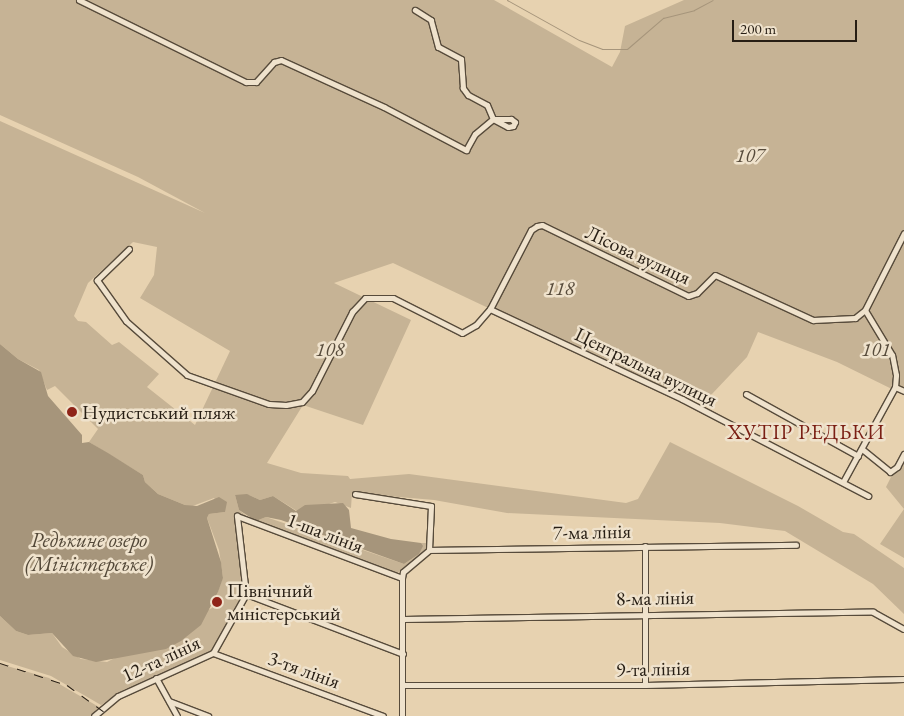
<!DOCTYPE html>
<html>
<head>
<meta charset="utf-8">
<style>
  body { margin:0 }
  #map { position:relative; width:904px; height:716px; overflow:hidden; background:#e7d2b0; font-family:"EB Garamond",serif }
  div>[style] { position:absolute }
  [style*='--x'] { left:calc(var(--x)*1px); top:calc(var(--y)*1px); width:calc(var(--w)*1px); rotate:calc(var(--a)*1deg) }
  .green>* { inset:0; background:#c6b395 }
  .water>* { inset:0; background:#a6957b }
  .stream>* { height:1px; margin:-0.5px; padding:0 0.5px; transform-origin:0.5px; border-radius:0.5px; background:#a6957b }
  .roads { filter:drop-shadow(1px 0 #574b3b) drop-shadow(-1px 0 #574b3b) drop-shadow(0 1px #574b3b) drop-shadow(0 -1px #574b3b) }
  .street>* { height:5px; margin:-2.5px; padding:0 2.5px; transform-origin:2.5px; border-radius:2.5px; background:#efe2cc }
  .rail>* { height:1px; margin-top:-0.5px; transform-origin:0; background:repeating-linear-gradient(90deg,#271e14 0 9px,transparent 0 18px) }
  .dots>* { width:14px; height:14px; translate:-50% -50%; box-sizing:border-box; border:2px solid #efe2cc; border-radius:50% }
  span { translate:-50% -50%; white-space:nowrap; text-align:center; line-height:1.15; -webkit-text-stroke:5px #efe2cc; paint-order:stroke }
  .park-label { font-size:20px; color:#574b3b; font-style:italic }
  .street-label { font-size:20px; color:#271e14 }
  .poi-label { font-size:20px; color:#271e14 }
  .left { translate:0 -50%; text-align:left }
  .neighbourhood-label { font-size:21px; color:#7a1f14; letter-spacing:1px }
  .water-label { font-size:21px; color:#534838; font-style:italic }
  .scale { position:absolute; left:732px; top:20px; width:125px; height:22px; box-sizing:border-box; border:2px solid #271e14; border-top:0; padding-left:6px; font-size:15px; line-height:18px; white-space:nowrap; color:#271e14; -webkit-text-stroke:4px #efe2cc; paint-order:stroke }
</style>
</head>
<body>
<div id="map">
  <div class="green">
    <div style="clip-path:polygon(evenodd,0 0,494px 0,612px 67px,620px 52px,625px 26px,684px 0,904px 0,904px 395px,837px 362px,758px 332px,747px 357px,712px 394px,688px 402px,393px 263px,334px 283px,411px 320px,363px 425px,303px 405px,267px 463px,301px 473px,348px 476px,350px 479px,409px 474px,626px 503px,638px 499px,670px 442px,798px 506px,843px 532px,854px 534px,904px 568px,904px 614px,873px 584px,785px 531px,720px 523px,507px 513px,434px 500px,352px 493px,351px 508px,335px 502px,323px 506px,308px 505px,297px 511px,273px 496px,260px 500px,249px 495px,235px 495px,239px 510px,252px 520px,236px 516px,244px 594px,212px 652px,137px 686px,125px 689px,101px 705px,51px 676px,0 660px,0 616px,16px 631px,28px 635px,52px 633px,62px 647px,81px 659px,107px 662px,212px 608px,223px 577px,219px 550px,207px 518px,209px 514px,225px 512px,214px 498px,190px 507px,158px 494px,145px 482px,143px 475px,89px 442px,98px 429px,55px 386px,47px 390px,39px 370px,18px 359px,0 344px,0 121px,205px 213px,138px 177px,0 115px,0 0,133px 242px,157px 247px,154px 275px,140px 298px,230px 351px,195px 425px,147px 387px,159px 374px,119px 342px,112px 345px,86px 322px,78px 321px,74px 316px,88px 283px,133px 242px)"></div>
    <div style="clip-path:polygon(904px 451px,904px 558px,880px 544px,904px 509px,886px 487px)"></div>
    <div style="clip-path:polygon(266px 517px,404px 564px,419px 554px,421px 543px,428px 543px,427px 549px,419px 558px,396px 574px,256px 521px)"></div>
    <div style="clip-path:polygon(0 664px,49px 678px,99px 707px,91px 716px,0 716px)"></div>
  </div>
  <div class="water">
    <div style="clip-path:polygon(0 344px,18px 359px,41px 372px,48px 396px,82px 435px,82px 443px,89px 442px,108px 453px,143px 475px,145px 482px,158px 494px,185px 505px,197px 506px,219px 497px,227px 502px,225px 512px,209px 514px,207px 518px,221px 562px,223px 578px,218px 592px,201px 625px,181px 641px,166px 649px,96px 662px,73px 656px,52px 633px,28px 635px,16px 631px,0 616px)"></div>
    <div style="clip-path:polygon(247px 494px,260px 500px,273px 496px,296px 511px,305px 505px,343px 503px,349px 510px,351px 528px,391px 539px,421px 543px,423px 546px,419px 554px,404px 564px,281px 520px,266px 517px,256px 521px,239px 510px,235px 495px)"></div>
  </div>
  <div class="stream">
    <div style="--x:507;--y:0;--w:82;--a:29.1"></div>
    <div style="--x:579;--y:40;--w:25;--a:21"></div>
    <div style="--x:602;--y:49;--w:25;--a:0"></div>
    <div style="--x:627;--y:49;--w:48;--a:-40.7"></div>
    <div style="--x:663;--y:18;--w:32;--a:-14"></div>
    <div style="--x:694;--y:10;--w:21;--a:-28"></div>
  </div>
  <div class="roads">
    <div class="street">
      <div style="--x:79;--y:0;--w:186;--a:26.2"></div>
      <div style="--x:246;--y:82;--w:10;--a:0"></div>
      <div style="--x:256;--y:82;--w:27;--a:-48"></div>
      <div style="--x:274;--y:62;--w:7;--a:-16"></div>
      <div style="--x:281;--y:60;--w:113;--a:24.5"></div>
      <div style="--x:384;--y:107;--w:93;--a:27.7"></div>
      <div style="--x:466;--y:150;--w:18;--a:-61"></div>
      <div style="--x:475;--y:134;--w:23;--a:-40"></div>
      <div style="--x:493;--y:119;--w:17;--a:28"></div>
      <div style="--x:508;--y:127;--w:5;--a:-11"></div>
      <div style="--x:513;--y:126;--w:4;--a:-63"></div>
      <div style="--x:515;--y:122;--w:5;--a:-143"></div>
      <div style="--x:511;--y:119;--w:18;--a:180"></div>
      <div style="--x:493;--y:119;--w:15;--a:-113"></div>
      <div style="--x:487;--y:105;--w:21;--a:-152"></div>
      <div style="--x:468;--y:95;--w:9;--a:-126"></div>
      <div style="--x:463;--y:88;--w:29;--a:-94"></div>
      <div style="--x:461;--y:59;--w:26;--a:-152"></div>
      <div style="--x:438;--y:47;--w:28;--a:-105"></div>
      <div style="--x:431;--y:20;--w:19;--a:-148"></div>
      <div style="--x:129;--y:249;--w:45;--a:135.9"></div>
      <div style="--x:97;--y:280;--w:50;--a:54.7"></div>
      <div style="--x:126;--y:321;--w:81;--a:41.5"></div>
      <div style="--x:187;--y:375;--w:87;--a:19.5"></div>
      <div style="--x:269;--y:404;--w:17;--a:3"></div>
      <div style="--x:286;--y:405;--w:16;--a:-11"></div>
      <div style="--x:302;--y:402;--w:15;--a:-48"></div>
      <div style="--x:312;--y:391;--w:89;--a:-63.1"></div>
      <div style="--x:352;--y:312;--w:19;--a:-47"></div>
      <div style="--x:365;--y:298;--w:28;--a:0"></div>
      <div style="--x:393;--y:298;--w:77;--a:26.9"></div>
      <div style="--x:462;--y:333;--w:16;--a:-30"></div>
      <div style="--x:476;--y:325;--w:21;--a:-49"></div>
      <div style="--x:490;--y:309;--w:89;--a:-62.6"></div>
      <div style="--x:531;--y:230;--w:7;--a:-34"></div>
      <div style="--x:537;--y:226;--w:5;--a:-11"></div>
      <div style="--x:542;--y:225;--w:162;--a:25.9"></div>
      <div style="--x:688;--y:296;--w:9;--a:-18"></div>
      <div style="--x:697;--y:293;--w:25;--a:-45"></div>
      <div style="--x:715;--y:275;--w:108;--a:24.7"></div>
      <div style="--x:813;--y:320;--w:42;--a:-2.7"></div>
      <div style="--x:855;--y:318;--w:13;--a:-39"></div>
      <div style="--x:865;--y:310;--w:86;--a:-63.1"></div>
      <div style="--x:490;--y:309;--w:212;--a:25.1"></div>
      <div style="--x:682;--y:399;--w:210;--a:27.5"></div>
      <div style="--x:895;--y:387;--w:10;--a:24"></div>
      <div style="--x:746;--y:394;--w:128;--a:29"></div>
      <div style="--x:862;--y:449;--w:36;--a:39"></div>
      <div style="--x:890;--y:472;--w:9;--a:-36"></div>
      <div style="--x:897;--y:467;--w:15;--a:-62"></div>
      <div style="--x:843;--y:482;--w:108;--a:-61.3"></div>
      <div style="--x:895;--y:387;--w:12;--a:-85"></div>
      <div style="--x:896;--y:375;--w:20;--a:-101"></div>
      <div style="--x:892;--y:355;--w:52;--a:-121"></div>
      <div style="--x:355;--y:494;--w:77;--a:9"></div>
      <div style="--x:431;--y:506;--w:44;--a:92.6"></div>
      <div style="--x:645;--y:546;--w:139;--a:90"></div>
      <div style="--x:246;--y:594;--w:168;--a:20.9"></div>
      <div style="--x:403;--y:619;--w:470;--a:-0.9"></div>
      <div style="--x:873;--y:612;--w:35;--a:29"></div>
      <div style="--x:213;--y:653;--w:181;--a:20.3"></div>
      <div style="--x:156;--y:678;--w:43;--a:61.1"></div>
      <div style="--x:403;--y:685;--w:242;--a:0"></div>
      <div style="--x:645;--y:685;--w:259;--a:-1.3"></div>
      <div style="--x:169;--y:701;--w:42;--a:21"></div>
      <div style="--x:94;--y:716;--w:31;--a:-40"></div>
      <div style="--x:118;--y:696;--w:104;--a:-24.4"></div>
      <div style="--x:213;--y:653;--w:68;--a:-60.8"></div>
      <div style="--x:246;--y:594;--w:79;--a:-96.6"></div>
      <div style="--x:237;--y:516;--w:176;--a:20.6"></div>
      <div style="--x:402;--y:716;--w:138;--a:-90"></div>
      <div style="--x:402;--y:578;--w:6;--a:-81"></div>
      <div style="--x:403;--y:572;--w:34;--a:-40"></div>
      <div style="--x:429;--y:550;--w:367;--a:-0.8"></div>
    </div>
  </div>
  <div class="rail">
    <div style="--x:0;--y:663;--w:71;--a:18.2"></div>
    <div style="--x:67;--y:685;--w:53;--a:35.8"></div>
  </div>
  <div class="dots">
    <div style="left:72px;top:412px;background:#8f2418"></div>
    <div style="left:217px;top:602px;background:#8f2418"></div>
  </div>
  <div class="park-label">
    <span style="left:750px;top:155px">107</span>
    <span style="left:560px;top:288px">118</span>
    <span style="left:330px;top:349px">108</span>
    <span style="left:876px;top:349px">101</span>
  </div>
  <div class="street-label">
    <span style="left:638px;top:255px;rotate:25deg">Лісова вулиця</span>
    <span style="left:646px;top:367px;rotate:26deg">Центральна вулиця</span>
    <span style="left:592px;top:532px;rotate:-1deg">7-ма лінія</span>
    <span style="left:325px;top:533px;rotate:21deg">1-ша лінія</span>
    <span style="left:655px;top:598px;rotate:-1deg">8-ма лінія</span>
    <span style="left:161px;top:659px;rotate:-25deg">12-та лінія</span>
    <span style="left:653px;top:669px;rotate:-1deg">9-та лінія</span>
    <span style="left:304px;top:670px;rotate:20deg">3-тя лінія</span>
  </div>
  <div class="poi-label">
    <span class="left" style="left:82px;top:412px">Нудистський пляж</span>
    <span class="left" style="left:227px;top:602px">Північний<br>міністерський</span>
  </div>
  <div class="neighbourhood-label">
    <span style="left:806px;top:432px">ХУТІР РЕДЬКИ</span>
  </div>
  <div class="water-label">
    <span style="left:89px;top:552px">Редькине озеро<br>(Міністерське)</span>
  </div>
  <div class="scale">200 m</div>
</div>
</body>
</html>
